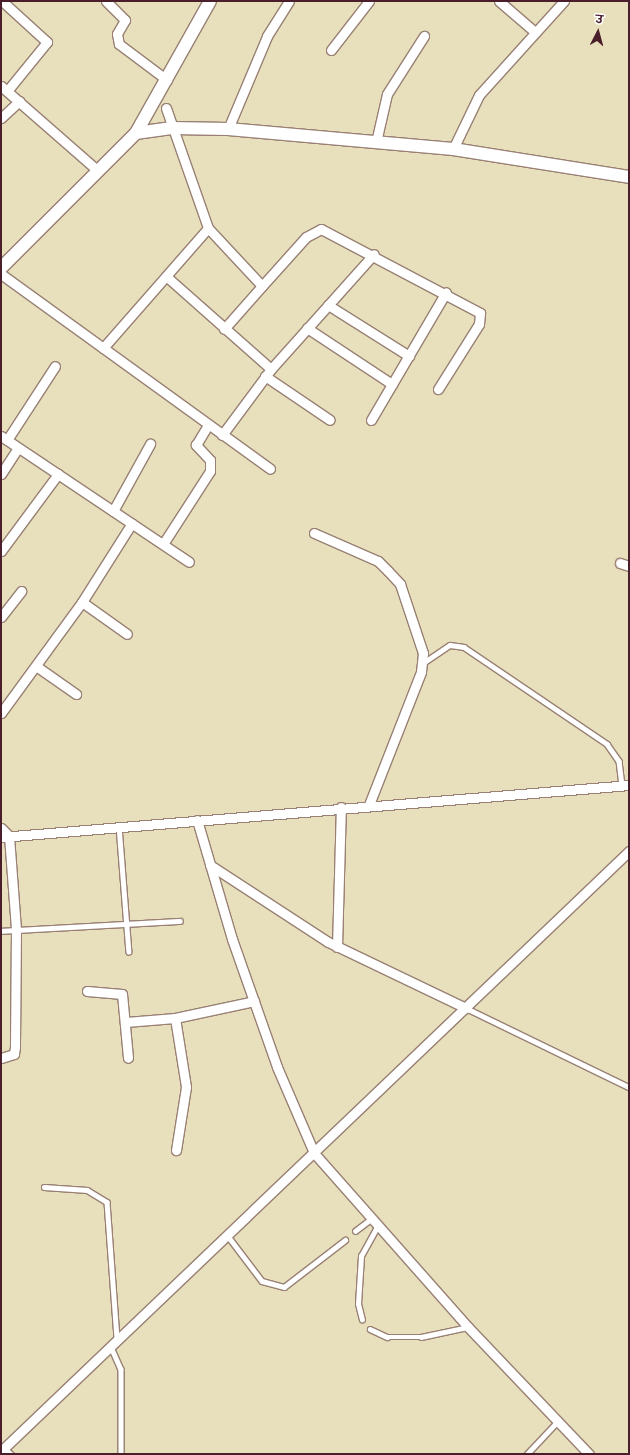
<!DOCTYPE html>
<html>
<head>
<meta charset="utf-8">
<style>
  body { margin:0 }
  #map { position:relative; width:630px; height:1455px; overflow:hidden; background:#e8e0bc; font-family:"Architects Daughter","Playpen Sans Deva",sans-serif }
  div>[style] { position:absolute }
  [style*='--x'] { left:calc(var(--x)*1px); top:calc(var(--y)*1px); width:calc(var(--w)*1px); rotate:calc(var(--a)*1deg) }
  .roads { filter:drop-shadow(1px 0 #998074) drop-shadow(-1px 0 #998074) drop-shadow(0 1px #998074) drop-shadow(0 -1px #998074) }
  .service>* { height:4.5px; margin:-2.25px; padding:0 2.25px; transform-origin:2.25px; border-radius:2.25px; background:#fff }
  .minor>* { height:9px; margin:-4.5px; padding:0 4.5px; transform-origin:4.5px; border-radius:4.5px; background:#fff }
  .tertiary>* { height:12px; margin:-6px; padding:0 6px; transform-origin:6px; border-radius:6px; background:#fff }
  span { translate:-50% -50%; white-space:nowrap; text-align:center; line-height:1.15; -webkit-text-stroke:3.5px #fff; paint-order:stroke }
  .frame { position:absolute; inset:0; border:2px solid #4a1f2b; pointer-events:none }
  .north { position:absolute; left:578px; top:12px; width:40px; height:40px; -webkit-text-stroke:3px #fff; paint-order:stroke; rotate:6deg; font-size:11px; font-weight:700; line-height:16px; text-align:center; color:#4a1f2b }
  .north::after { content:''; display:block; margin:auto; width:14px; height:18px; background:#4a1f2b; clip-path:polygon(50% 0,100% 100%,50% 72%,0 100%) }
</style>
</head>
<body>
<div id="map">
  <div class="roads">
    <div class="service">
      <div style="--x:423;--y:663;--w:32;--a:-34"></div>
      <div style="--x:450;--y:645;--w:14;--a:8"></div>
      <div style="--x:464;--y:647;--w:173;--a:34.1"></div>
      <div style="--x:607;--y:744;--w:21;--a:55"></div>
      <div style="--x:619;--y:761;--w:24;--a:83"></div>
      <div style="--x:119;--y:826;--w:126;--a:85.5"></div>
      <div style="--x:1;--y:931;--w:179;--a:-3.2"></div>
      <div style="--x:466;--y:1008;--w:181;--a:25.9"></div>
      <div style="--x:44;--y:1187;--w:43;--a:4"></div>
      <div style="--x:87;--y:1190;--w:23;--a:31"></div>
      <div style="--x:107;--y:1202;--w:137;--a:85.8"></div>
      <div style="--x:355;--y:1231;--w:21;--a:-37"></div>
      <div style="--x:228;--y:1236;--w:56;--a:52.9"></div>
      <div style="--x:262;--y:1281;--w:23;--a:15"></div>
      <div style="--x:284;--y:1287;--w:77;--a:-37.6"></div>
      <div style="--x:362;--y:1320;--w:16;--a:-104"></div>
      <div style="--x:358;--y:1304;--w:48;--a:-86.4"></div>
      <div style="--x:361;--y:1256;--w:35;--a:-61"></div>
      <div style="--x:370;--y:1329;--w:19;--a:25"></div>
      <div style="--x:387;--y:1337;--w:34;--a:0"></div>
      <div style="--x:421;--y:1337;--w:48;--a:-12"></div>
      <div style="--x:111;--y:1347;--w:24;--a:66"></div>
      <div style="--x:121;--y:1369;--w:85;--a:90"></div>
      <div style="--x:4;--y:1448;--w:9;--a:41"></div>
      <div style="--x:527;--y:1454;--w:45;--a:-46.8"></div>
    </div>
    <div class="minor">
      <div style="--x:2;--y:1;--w:61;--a:42.3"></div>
      <div style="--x:47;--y:42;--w:63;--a:129.2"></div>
      <div style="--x:106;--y:1;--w:27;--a:45"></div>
      <div style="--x:125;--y:20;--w:16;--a:120"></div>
      <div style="--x:117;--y:34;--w:10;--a:79"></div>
      <div style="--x:119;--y:44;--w:60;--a:36.9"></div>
      <div style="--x:499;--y:1;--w:48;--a:40.7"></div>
      <div style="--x:331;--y:50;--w:62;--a:-52.2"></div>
      <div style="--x:1;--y:86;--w:129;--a:41.2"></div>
      <div style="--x:166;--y:108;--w:127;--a:70.7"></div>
      <div style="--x:208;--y:228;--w:79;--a:47"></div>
      <div style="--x:262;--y:286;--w:66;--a:-48.1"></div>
      <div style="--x:306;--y:237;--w:17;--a:-28"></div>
      <div style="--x:321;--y:229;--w:180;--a:27.8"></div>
      <div style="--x:480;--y:313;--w:11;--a:95"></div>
      <div style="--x:479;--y:324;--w:77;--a:122.2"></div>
      <div style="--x:1;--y:118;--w:25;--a:-43"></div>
      <div style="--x:228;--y:129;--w:101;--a:-67.2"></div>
      <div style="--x:267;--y:36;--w:41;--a:-57.8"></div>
      <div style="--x:376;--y:142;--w:49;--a:-77.1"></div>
      <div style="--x:387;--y:94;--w:69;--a:-57.5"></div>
      <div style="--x:453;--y:149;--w:60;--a:-64.3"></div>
      <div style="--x:479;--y:95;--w:127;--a:-47.9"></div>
      <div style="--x:1;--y:274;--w:332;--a:35.9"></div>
      <div style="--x:167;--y:277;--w:139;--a:41.5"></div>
      <div style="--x:328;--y:305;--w:96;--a:32.2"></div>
      <div style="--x:307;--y:328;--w:102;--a:33.4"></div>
      <div style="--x:224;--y:329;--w:57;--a:-48.5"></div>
      <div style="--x:103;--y:348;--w:159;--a:-48.8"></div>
      <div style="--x:265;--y:376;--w:78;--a:34.1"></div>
      <div style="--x:371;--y:420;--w:148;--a:-59.6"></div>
      <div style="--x:222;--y:435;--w:82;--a:-53.4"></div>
      <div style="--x:271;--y:369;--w:154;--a:-48.2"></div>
      <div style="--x:1;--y:436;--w:226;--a:33.8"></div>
      <div style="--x:7;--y:440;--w:88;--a:-57"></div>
      <div style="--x:1;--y:474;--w:31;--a:-57"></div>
      <div style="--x:113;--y:511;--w:77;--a:-61.1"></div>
      <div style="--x:314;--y:533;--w:70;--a:23.6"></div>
      <div style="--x:378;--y:561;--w:14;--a:45"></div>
      <div style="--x:388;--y:571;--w:18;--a:47"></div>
      <div style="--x:400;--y:584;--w:73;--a:71.6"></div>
      <div style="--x:423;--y:653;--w:19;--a:96"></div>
      <div style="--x:421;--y:672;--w:143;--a:111.4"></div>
      <div style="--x:163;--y:544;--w:87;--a:-57.2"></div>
      <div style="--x:210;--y:471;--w:11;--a:-90"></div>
      <div style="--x:210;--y:460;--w:21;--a:-133"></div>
      <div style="--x:196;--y:445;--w:23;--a:-59"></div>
      <div style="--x:1;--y:551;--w:96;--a:-53.5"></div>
      <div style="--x:620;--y:563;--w:9;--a:18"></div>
      <div style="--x:82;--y:602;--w:55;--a:35.4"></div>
      <div style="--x:1;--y:617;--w:33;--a:-52"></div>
      <div style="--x:36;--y:666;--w:49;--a:35"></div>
      <div style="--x:1;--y:713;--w:137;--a:-53.9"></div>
      <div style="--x:82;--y:602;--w:93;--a:-57.7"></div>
      <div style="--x:197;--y:820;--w:124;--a:73.6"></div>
      <div style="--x:232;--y:939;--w:136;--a:70.6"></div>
      <div style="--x:277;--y:1067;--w:94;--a:66.7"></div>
      <div style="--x:314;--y:1153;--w:232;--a:48.5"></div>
      <div style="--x:468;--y:1327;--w:175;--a:46.4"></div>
      <div style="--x:1;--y:828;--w:11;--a:45"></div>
      <div style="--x:9;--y:836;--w:94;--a:85.7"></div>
      <div style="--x:16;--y:930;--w:117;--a:90.5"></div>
      <div style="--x:15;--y:1047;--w:7;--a:98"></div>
      <div style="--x:14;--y:1054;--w:14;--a:163"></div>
      <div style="--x:1;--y:837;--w:630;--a:-4.73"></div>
      <div style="--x:210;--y:865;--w:141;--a:33.1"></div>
      <div style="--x:328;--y:942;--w:153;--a:25.6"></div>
      <div style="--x:337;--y:947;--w:140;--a:-88.4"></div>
      <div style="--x:87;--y:991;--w:35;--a:5"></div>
      <div style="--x:122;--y:994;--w:64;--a:84.6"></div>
      <div style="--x:175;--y:1018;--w:70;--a:80.9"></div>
      <div style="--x:186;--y:1087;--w:64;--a:99"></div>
      <div style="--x:126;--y:1022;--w:49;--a:-4.7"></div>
      <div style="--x:175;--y:1018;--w:81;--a:-12.1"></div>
      <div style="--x:1;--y:1451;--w:869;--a:-43.69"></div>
    </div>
    <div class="tertiary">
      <div style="--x:136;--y:133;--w:151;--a:-60.7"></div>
      <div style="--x:1;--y:268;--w:191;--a:-45"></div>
      <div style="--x:136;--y:133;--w:36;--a:-8"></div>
      <div style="--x:172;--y:128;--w:56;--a:1"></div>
      <div style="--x:228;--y:129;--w:226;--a:5.1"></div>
      <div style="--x:453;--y:149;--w:178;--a:9"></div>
    </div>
  </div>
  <div class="frame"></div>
  <div class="north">उ</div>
</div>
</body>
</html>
